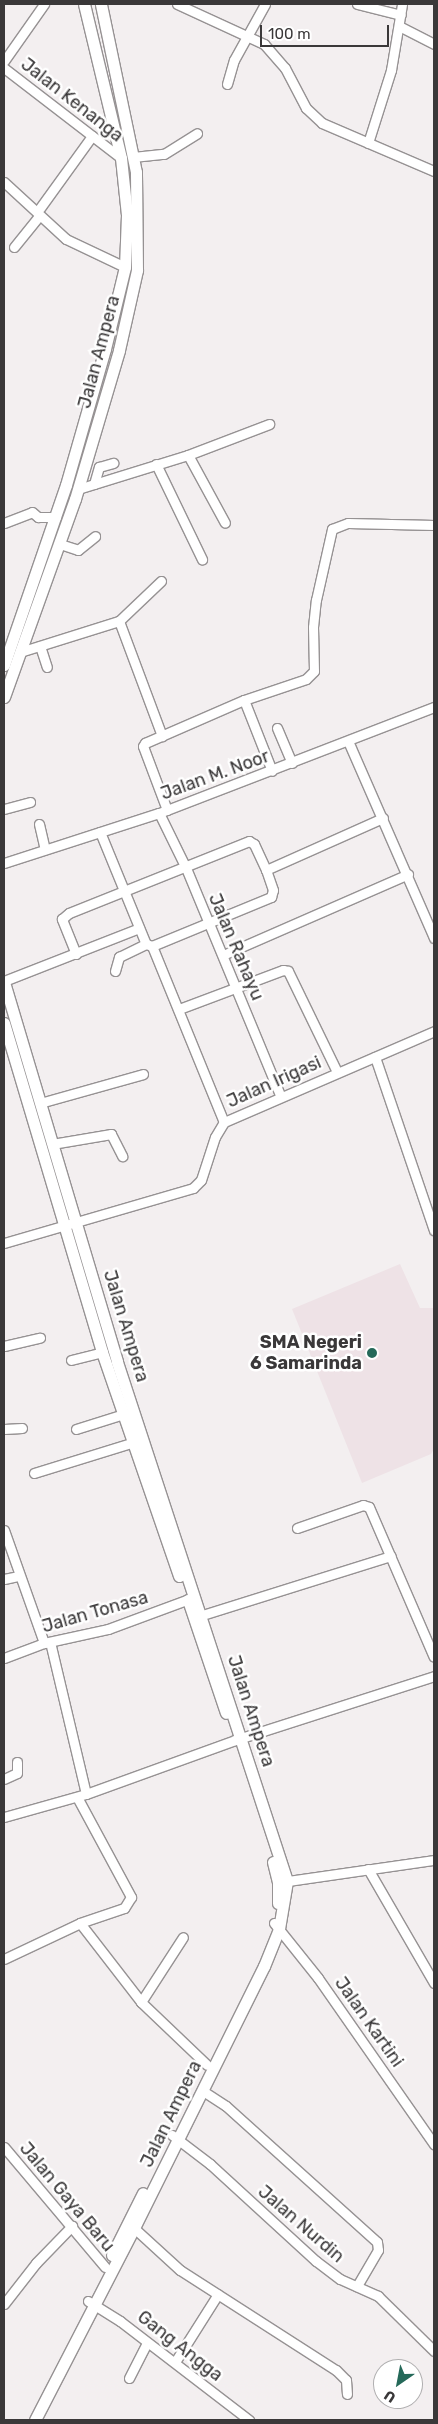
<!DOCTYPE html>
<html>
<head>
<meta charset="utf-8">
<style>
  body { margin:0 }
  #map { position:relative; width:438px; height:2424px; overflow:hidden; background:#f3eff0; font-family:Rubik,sans-serif }
  div>[style] { position:absolute }
  [style*='--x'] { left:calc(var(--x)*1px); top:calc(var(--y)*1px); width:calc(var(--w)*1px); rotate:calc(var(--a)*1deg) }
  .built>* { inset:0; background:#eee2e6 }
  .roads { filter:drop-shadow(1px 0 #969293) drop-shadow(-1px 0 #969293) drop-shadow(0 1px #969293) drop-shadow(0 -1px #969293) }
  .minor>* { height:9px; margin:-4.5px; padding:0 4.5px; transform-origin:4.5px; border-radius:4.5px; background:#fff }
  .major>* { height:11px; margin:-5.5px; padding:0 5.5px; transform-origin:5.5px; border-radius:5.5px; background:#fff }
  .dots>* { width:14px; height:14px; translate:-50% -50%; box-sizing:border-box; border:2px solid #fff; border-radius:50% }
  span { translate:-50% -50%; white-space:nowrap; text-align:center; line-height:1.15; -webkit-text-stroke:5px #fff; paint-order:stroke }
  .street-label { font-size:18px; color:#3a3839 }
  .poi-label { font-size:18px; color:#3a3839; font-weight:700 }
  .right { translate:-100% -50%; text-align:right }
  .frame { position:absolute; inset:0; border:5px solid #3a3839; pointer-events:none }
  .north { position:absolute; left:373px; top:2359px; width:50px; height:50px; box-sizing:border-box; background:#fff; border:1px solid #b0afb0; border-radius:50%; rotate:213deg; font-size:14px; font-weight:700; line-height:20px; text-align:center; color:#3a3839 }
  .north::after { content:''; display:block; margin:auto; width:18px; height:22px; background:#256959; clip-path:polygon(50% 0,100% 100%,50% 72%,0 100%) }
  .scale { position:absolute; left:260px; top:25px; width:129px; height:22px; box-sizing:border-box; border:2px solid #3a3839; border-top:0; padding-left:6px; font-size:15px; line-height:18px; white-space:nowrap; color:#3a3839; -webkit-text-stroke:4px #fff; paint-order:stroke }
</style>
</head>
<body>
<div id="map">
  <div class="built">
    <div style="clip-path:polygon(400px 1264px,420px 1308px,434px 1308px,434px 1449px,431px 1454px,362px 1483px,292px 1309px)"></div>
  </div>
  <div class="roads">
    <div class="minor">
      <div style="--x:177;--y:4;--w:96;--a:24.7"></div>
      <div style="--x:264;--y:44;--w:32;--a:49"></div>
      <div style="--x:285;--y:68;--w:45;--a:62.3"></div>
      <div style="--x:306;--y:108;--w:22;--a:43"></div>
      <div style="--x:322;--y:123;--w:122;--a:23.2"></div>
      <div style="--x:357;--y:4;--w:45;--a:14"></div>
      <div style="--x:399;--y:26;--w:39;--a:27"></div>
      <div style="--x:4;--y:61;--w:70;--a:-54.9"></div>
      <div style="--x:4;--y:68;--w:148;--a:37.6"></div>
      <div style="--x:227;--y:84;--w:25;--a:-74"></div>
      <div style="--x:234;--y:60;--w:64;--a:-61"></div>
      <div style="--x:368;--y:143;--w:77;--a:-72.5"></div>
      <div style="--x:391;--y:70;--w:67;--a:-80.5"></div>
      <div style="--x:133;--y:157;--w:31;--a:-6"></div>
      <div style="--x:164;--y:154;--w:39;--a:-32"></div>
      <div style="--x:4;--y:182;--w:84;--a:42.6"></div>
      <div style="--x:66;--y:239;--w:65;--a:25.4"></div>
      <div style="--x:40;--y:208;--w:89;--a:-54.2"></div>
      <div style="--x:14;--y:247;--w:40;--a:-51"></div>
      <div style="--x:188;--y:455;--w:77;--a:61.4"></div>
      <div style="--x:156;--y:464;--w:106;--a:64.2"></div>
      <div style="--x:94;--y:484;--w:18;--a:-74"></div>
      <div style="--x:99;--y:467;--w:15;--a:-16"></div>
      <div style="--x:78;--y:489;--w:115;--a:-17.2"></div>
      <div style="--x:188;--y:455;--w:87;--a:-20.9"></div>
      <div style="--x:4;--y:523;--w:30;--a:-21"></div>
      <div style="--x:32;--y:512;--w:8;--a:40"></div>
      <div style="--x:38;--y:517;--w:18;--a:0"></div>
      <div style="--x:60;--y:544;--w:19;--a:18"></div>
      <div style="--x:78;--y:550;--w:22;--a:-39"></div>
      <div style="--x:119;--y:621;--w:123;--a:69.5"></div>
      <div style="--x:40;--y:646;--w:22;--a:72"></div>
      <div style="--x:20;--y:652;--w:104;--a:-17.4"></div>
      <div style="--x:119;--y:621;--w:58;--a:-43.6"></div>
      <div style="--x:244;--y:700;--w:76;--a:68.5"></div>
      <div style="--x:277;--y:728;--w:38;--a:67"></div>
      <div style="--x:348;--y:741;--w:215;--a:66.4"></div>
      <div style="--x:4;--y:809;--w:27;--a:-15"></div>
      <div style="--x:167;--y:810;--w:68;--a:-110.6"></div>
      <div style="--x:143;--y:746;--w:4;--a:-56"></div>
      <div style="--x:145;--y:743;--w:108;--a:-23.5"></div>
      <div style="--x:244;--y:700;--w:65;--a:-18.7"></div>
      <div style="--x:306;--y:679;--w:11;--a:-45"></div>
      <div style="--x:314;--y:671;--w:44;--a:-91.3"></div>
      <div style="--x:313;--y:627;--w:27;--a:-84"></div>
      <div style="--x:316;--y:600;--w:73;--a:-77.3"></div>
      <div style="--x:332;--y:529;--w:17;--a:-21"></div>
      <div style="--x:348;--y:523;--w:86;--a:1.3"></div>
      <div style="--x:159;--y:813;--w:61;--a:63.9"></div>
      <div style="--x:186;--y:868;--w:246;--a:67.5"></div>
      <div style="--x:39;--y:824;--w:26;--a:77"></div>
      <div style="--x:100;--y:832;--w:121;--a:67.7"></div>
      <div style="--x:4;--y:863;--w:163;--a:-17.9"></div>
      <div style="--x:159;--y:813;--w:295;--a:-21.1"></div>
      <div style="--x:152;--y:946;--w:190;--a:67.8"></div>
      <div style="--x:76;--y:954;--w:38;--a:-112"></div>
      <div style="--x:62;--y:919;--w:9;--a:-41"></div>
      <div style="--x:69;--y:913;--w:194;--a:-21.8"></div>
      <div style="--x:249;--y:841;--w:6;--a:31"></div>
      <div style="--x:254;--y:844;--w:29;--a:65"></div>
      <div style="--x:223;--y:955;--w:202;--a:-23.6"></div>
      <div style="--x:115;--y:971;--w:15;--a:-74"></div>
      <div style="--x:119;--y:957;--w:30;--a:-26"></div>
      <div style="--x:146;--y:944;--w:6;--a:18"></div>
      <div style="--x:152;--y:946;--w:129;--a:-22.4"></div>
      <div style="--x:271;--y:897;--w:7;--a:-74"></div>
      <div style="--x:273;--y:890;--w:21;--a:-109"></div>
      <div style="--x:266;--y:870;--w:128;--a:-24"></div>
      <div style="--x:4;--y:981;--w:145;--a:-21.4"></div>
      <div style="--x:179;--y:1009;--w:111;--a:-20.6"></div>
      <div style="--x:283;--y:970;--w:5;--a:11"></div>
      <div style="--x:288;--y:971;--w:112;--a:64.1"></div>
      <div style="--x:375;--y:1057;--w:183;--a:71.2"></div>
      <div style="--x:40;--y:1103;--w:107;--a:-15.7"></div>
      <div style="--x:52;--y:1144;--w:60;--a:-9.6"></div>
      <div style="--x:111;--y:1134;--w:25;--a:63"></div>
      <div style="--x:4;--y:1243;--w:197;--a:-16.2"></div>
      <div style="--x:193;--y:1188;--w:11;--a:-45"></div>
      <div style="--x:201;--y:1180;--w:45;--a:-72"></div>
      <div style="--x:215;--y:1137;--w:17;--a:-59"></div>
      <div style="--x:224;--y:1122;--w:229;--a:-23.4"></div>
      <div style="--x:4;--y:1346;--w:37;--a:-13"></div>
      <div style="--x:71;--y:1360;--w:32;--a:-14"></div>
      <div style="--x:4;--y:1429;--w:18;--a:-3"></div>
      <div style="--x:76;--y:1429;--w:50;--a:-17.4"></div>
      <div style="--x:34;--y:1473;--w:105;--a:-17.2"></div>
      <div style="--x:297;--y:1528;--w:70;--a:-19.2"></div>
      <div style="--x:363;--y:1505;--w:6;--a:18"></div>
      <div style="--x:369;--y:1507;--w:163;--a:66.6"></div>
      <div style="--x:4;--y:1530;--w:120;--a:70.5"></div>
      <div style="--x:4;--y:1579;--w:14;--a:-12"></div>
      <div style="--x:196;--y:1617;--w:204;--a:-17.4"></div>
      <div style="--x:4;--y:1658;--w:43;--a:-20.6"></div>
      <div style="--x:44;--y:1643;--w:66;--a:-12.3"></div>
      <div style="--x:108;--y:1629;--w:90;--a:-20.3"></div>
      <div style="--x:4;--y:1779;--w:14;--a:-25"></div>
      <div style="--x:17;--y:1773;--w:11;--a:-90"></div>
      <div style="--x:86;--y:1794;--w:158;--a:-19.9"></div>
      <div style="--x:235;--y:1740;--w:209;--a:-17.8"></div>
      <div style="--x:77;--y:1797;--w:114;--a:61.6"></div>
      <div style="--x:131;--y:1897;--w:13;--a:122"></div>
      <div style="--x:124;--y:1908;--w:46;--a:161.2"></div>
      <div style="--x:80;--y:1923;--w:100;--a:52.3"></div>
      <div style="--x:141;--y:2002;--w:91;--a:43.7"></div>
      <div style="--x:4;--y:1817;--w:85;--a:-15.7"></div>
      <div style="--x:86;--y:1794;--w:156;--a:-103.3"></div>
      <div style="--x:368;--y:1869;--w:132;--a:59.9"></div>
      <div style="--x:281;--y:1882;--w:155;--a:-8.2"></div>
      <div style="--x:274;--y:1923;--w:70;--a:51.3"></div>
      <div style="--x:318;--y:1978;--w:203;--a:55.1"></div>
      <div style="--x:4;--y:1959;--w:84;--a:-25.3"></div>
      <div style="--x:141;--y:2002;--w:77;--a:-57.1"></div>
      <div style="--x:203;--y:2091;--w:27;--a:33"></div>
      <div style="--x:226;--y:2106;--w:203;--a:42"></div>
      <div style="--x:377;--y:2242;--w:8;--a:83"></div>
      <div style="--x:378;--y:2250;--w:42;--a:120.3"></div>
      <div style="--x:172;--y:2135;--w:48;--a:37.3"></div>
      <div style="--x:210;--y:2164;--w:144;--a:42.5"></div>
      <div style="--x:316;--y:2261;--w:30;--a:37"></div>
      <div style="--x:340;--y:2279;--w:42;--a:24.1"></div>
      <div style="--x:378;--y:2296;--w:78;--a:44.5"></div>
      <div style="--x:4;--y:2147;--w:157;--a:49.9"></div>
      <div style="--x:134;--y:2228;--w:62;--a:42.4"></div>
      <div style="--x:180;--y:2270;--w:185;--a:32.7"></div>
      <div style="--x:336;--y:2370;--w:14;--a:45"></div>
      <div style="--x:346;--y:2380;--w:14;--a:86"></div>
      <div style="--x:88;--y:2301;--w:38;--a:32"></div>
      <div style="--x:120;--y:2321;--w:163;--a:37.5"></div>
      <div style="--x:4;--y:2304;--w:52;--a:-52"></div>
      <div style="--x:36;--y:2263;--w:52;--a:-45.8"></div>
      <div style="--x:175;--y:2362;--w:80;--a:-57.7"></div>
      <div style="--x:129;--y:2378;--w:39;--a:-63"></div>
    </div>
    <div class="major">
      <div style="--x:4;--y:665;--w:190;--a:-71"></div>
      <div style="--x:66;--y:485;--w:141;--a:-74"></div>
      <div style="--x:105;--y:349;--w:84;--a:-76.3"></div>
      <div style="--x:125;--y:267;--w:52;--a:-87.8"></div>
      <div style="--x:127;--y:215;--w:57;--a:-96"></div>
      <div style="--x:121;--y:158;--w:158;--a:-103.5"></div>
      <div style="--x:4;--y:697;--w:210;--a:-70.3"></div>
      <div style="--x:75;--y:499;--w:155;--a:-73.5"></div>
      <div style="--x:119;--y:350;--w:82;--a:-77.3"></div>
      <div style="--x:137;--y:270;--w:98;--a:-90.6"></div>
      <div style="--x:136;--y:172;--w:172;--a:-101.8"></div>
      <div style="--x:4;--y:982;--w:396;--a:73.4"></div>
      <div style="--x:117;--y:1362;--w:546;--a:71.86"></div>
      <div style="--x:287;--y:1881;--w:49;--a:99.5"></div>
      <div style="--x:279;--y:1929;--w:40;--a:112"></div>
      <div style="--x:264;--y:1966;--w:292;--a:116.4"></div>
      <div style="--x:134;--y:2228;--w:216;--a:117.3"></div>
      <div style="--x:4;--y:1023;--w:343;--a:73.4"></div>
      <div style="--x:102;--y:1352;--w:237;--a:71"></div>
      <div style="--x:188;--y:1600;--w:119;--a:71.4"></div>
      <div style="--x:273;--y:1862;--w:21;--a:76"></div>
      <div style="--x:278;--y:1882;--w:21;--a:90"></div>
      <div style="--x:112;--y:2255;--w:69;--a:-63.4"></div>
    </div>
  </div>
  <div class="dots">
    <div style="left:372px;top:1353px;background:#256959"></div>
  </div>
  <div class="street-label">
    <span style="left:72px;top:100px;rotate:38deg">Jalan Kenanga</span>
    <span style="left:99px;top:352px;rotate:-75deg">Jalan Ampera</span>
    <span style="left:215px;top:775px;rotate:-20deg">Jalan M. Noor</span>
    <span style="left:236px;top:947px;rotate:67deg">Jalan Rahayu</span>
    <span style="left:274px;top:1082px;rotate:-24deg">Jalan Irigasi</span>
    <span style="left:126px;top:1326px;rotate:73deg">Jalan Ampera</span>
    <span style="left:95px;top:1612px;rotate:-16deg">Jalan Tonasa</span>
    <span style="left:251px;top:1711px;rotate:72deg">Jalan Ampera</span>
    <span style="left:369px;top:2022px;rotate:55deg">Jalan Kartini</span>
    <span style="left:171px;top:2114px;rotate:-64deg">Jalan Ampera</span>
    <span style="left:67px;top:2197px;rotate:50deg">Jalan Gaya Baru</span>
    <span style="left:301px;top:2224px;rotate:41deg">Jalan Nurdin</span>
    <span style="left:180px;top:2346px;rotate:38deg">Gang Angga</span>
  </div>
  <div class="poi-label">
    <span class="right" style="left:362px;top:1353px">SMA Negeri<br>6 Samarinda</span>
  </div>
  <div class="frame"></div>
  <div class="north">U</div>
  <div class="scale">100 m</div>
</div>
</body>
</html>
